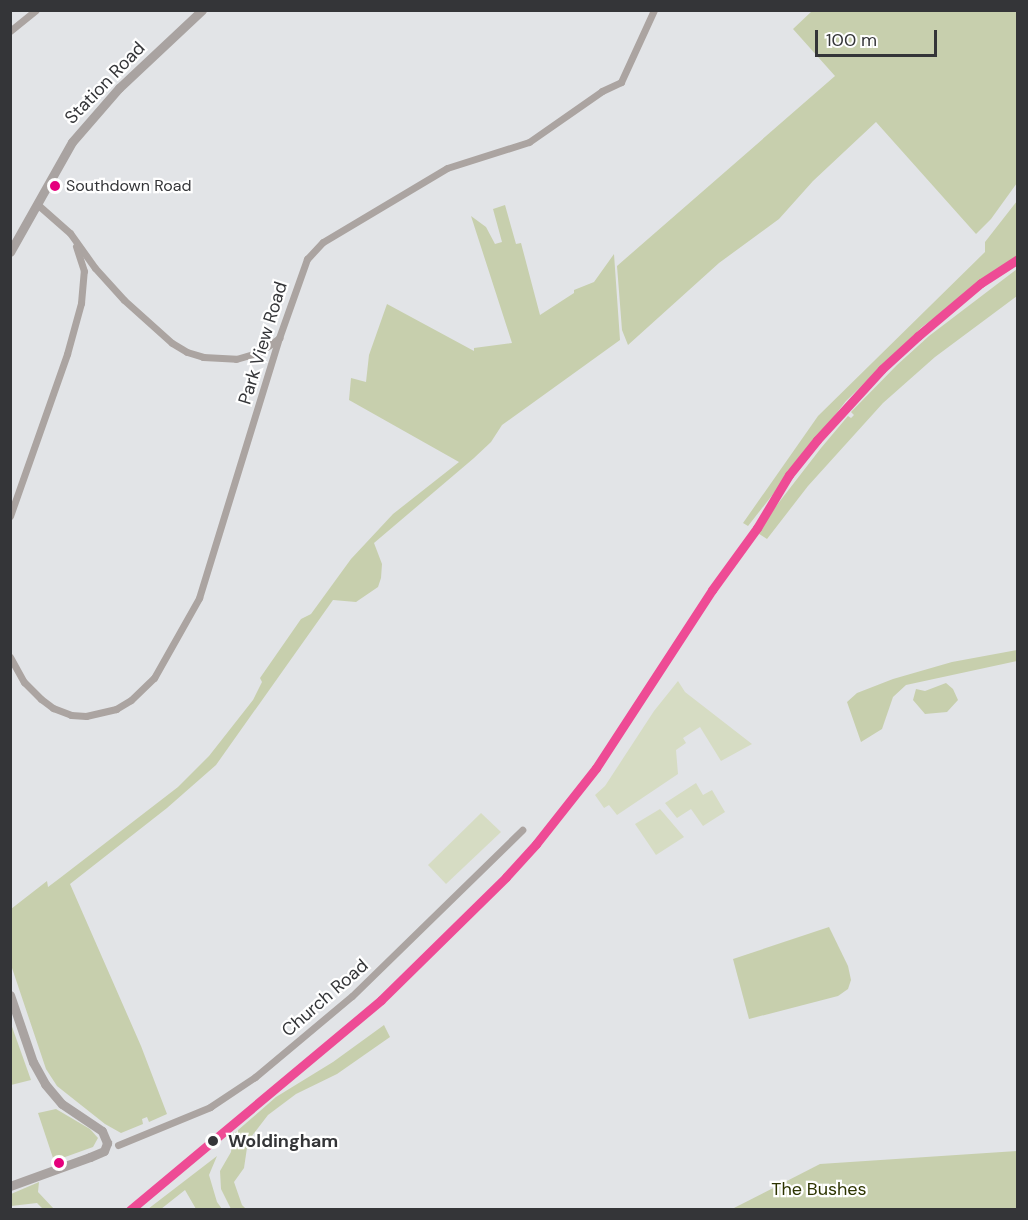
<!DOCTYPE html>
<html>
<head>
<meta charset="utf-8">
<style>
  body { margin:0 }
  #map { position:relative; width:1028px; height:1220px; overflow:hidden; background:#e2e4e7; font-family:"DM Sans",sans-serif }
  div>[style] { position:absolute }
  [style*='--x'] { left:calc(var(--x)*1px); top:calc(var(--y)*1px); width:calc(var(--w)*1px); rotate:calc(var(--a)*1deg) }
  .green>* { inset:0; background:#d6dcc3 }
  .forest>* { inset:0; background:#c7cfad }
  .street>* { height:7px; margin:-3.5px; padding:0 3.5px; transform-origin:3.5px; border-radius:3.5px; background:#aba4a1 }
  .secondary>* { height:9px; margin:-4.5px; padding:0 4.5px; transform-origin:4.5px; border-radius:4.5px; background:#a9a3a1 }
  .rail-1>* { height:9px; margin:-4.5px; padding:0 4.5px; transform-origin:4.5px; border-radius:4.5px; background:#ee4b95 }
  .dots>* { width:16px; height:16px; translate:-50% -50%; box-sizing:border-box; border:3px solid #fff; border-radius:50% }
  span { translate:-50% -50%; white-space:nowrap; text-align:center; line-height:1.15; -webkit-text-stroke:4.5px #fff; paint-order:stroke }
  .bus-label { font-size:16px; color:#343538 }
  .left { translate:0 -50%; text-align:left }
  .street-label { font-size:18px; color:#343538 }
  .stop-label { font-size:18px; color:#343538; font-weight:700 }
  .park-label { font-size:18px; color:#2d3401 }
  .frame { position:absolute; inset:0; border:12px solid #343538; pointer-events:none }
  .scale { position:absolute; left:815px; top:30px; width:122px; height:27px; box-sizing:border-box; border:3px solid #343538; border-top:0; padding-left:8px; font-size:18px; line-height:21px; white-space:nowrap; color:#343538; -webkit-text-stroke:4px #fff; paint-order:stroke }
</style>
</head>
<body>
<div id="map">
  <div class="green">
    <div style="clip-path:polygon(678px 681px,685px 692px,752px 744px,721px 761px,700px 727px,683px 738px,686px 743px,676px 750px,678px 774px,617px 815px,609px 805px,604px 808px,595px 795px,605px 786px,654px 711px)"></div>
    <div style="clip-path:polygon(696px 783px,703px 795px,712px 790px,725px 812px,703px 826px,691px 809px,677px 818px,665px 803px)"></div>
    <div style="clip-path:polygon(660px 809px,684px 837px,656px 855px,635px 824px)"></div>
    <div style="clip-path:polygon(481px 813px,501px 832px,446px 884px,428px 865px)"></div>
  </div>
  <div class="forest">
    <div style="clip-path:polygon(812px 11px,1017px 11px,1017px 183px,991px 219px,976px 234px,876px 122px,813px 181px,779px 219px,719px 263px,628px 345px,622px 330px,617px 266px,835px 76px,793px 29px)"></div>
    <div style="clip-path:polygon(1017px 201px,1017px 256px,922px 327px,846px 401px,748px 526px,743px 523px,818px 416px,985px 252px,985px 242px)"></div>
    <div style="clip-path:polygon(505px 205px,516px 244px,521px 243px,540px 315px,574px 293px,574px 290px,594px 282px,614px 254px,620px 340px,502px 425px,491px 442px,474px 458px,374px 543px,382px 564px,381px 578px,378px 587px,356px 602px,333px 600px,216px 765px,167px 808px,70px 884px,141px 1046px,167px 1114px,149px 1122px,147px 1117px,142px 1119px,143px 1124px,121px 1133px,105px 1124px,57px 1086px,46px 1069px,11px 965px,11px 909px,47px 881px,48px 887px,60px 878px,178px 787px,209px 756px,253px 700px,262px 682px,260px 678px,301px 619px,311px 614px,351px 559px,393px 514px,459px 462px,349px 400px,351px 378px,366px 382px,369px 355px,387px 304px,474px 351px,474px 348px,512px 343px,471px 216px,486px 227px,495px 244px,502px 242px,493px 209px)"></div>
    <div style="clip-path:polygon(1017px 269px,1017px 296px,935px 357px,883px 403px,808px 486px,767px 539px,756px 532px,821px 448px,848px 416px,851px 418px,854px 415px,851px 412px,897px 365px,929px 336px)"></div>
    <div style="clip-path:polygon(1017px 650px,1017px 661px,906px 685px,893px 697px,882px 729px,861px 742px,847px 702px,857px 693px,893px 679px,952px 662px)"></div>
    <div style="clip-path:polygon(946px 683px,953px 689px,958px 700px,947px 712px,925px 714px,913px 700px,916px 689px,925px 691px)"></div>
    <div style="clip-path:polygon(829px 927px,848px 966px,851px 980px,848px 989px,838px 996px,749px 1019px,733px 959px)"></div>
    <div style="clip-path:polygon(11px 1024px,31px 1080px,11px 1085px,10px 1085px)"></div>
    <div style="clip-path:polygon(384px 1025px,390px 1037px,337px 1074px,296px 1094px,268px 1115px,248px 1141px,244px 1168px,234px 1182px,242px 1205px,246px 1209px,231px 1209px,221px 1189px,220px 1171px,231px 1152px,232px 1143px,230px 1137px,276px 1097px,333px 1062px)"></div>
    <div style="clip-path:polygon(56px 1109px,90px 1129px,98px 1138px,93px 1147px,54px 1161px,38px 1113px)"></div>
    <div style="clip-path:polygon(1017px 1151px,1017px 1209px,732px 1209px,820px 1164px)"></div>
    <div style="clip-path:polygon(217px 1156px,209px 1175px,217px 1202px,222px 1209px,196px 1209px,185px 1190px,161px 1209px,148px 1209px)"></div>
    <div style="clip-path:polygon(39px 1182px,38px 1192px,54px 1209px,43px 1209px,37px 1203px,11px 1206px,11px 1194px)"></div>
  </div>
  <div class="street">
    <div style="--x:10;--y:31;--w:33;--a:-39"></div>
    <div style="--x:37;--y:204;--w:44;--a:41.3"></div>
    <div style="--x:70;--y:233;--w:43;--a:54.5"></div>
    <div style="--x:95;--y:268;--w:43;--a:47.8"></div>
    <div style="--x:124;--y:300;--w:64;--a:41.9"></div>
    <div style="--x:172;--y:343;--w:17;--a:31"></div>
    <div style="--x:187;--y:352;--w:17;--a:17"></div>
    <div style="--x:203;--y:357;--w:33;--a:3"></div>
    <div style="--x:236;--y:359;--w:25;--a:-16"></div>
    <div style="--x:260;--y:352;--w:24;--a:-36"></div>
    <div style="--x:10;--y:516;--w:172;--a:-70.6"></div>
    <div style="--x:67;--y:354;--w:53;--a:-74.6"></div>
    <div style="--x:81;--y:303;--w:32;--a:-85"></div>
    <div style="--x:84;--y:271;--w:26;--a:-108"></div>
    <div style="--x:10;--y:657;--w:29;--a:61"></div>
    <div style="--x:24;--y:682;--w:24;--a:45"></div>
    <div style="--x:41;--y:699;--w:15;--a:37"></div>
    <div style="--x:53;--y:708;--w:19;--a:21"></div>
    <div style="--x:71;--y:715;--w:15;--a:4"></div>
    <div style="--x:86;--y:716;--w:31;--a:-13"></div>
    <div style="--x:116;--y:709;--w:17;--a:-31"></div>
    <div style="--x:131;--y:700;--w:32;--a:-44"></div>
    <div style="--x:154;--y:678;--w:92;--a:-60.6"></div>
    <div style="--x:199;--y:598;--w:272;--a:-72.9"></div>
    <div style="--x:279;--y:338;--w:84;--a:-70.5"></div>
    <div style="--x:307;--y:259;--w:23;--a:-47"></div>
    <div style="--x:323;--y:242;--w:144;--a:-30.8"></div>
    <div style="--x:447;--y:168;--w:86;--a:-17.6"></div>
    <div style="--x:529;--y:142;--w:89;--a:-34.9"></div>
    <div style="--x:602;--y:91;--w:21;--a:-25"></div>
    <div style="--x:621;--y:82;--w:79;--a:-65.4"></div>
    <div style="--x:118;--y:1145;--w:100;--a:-22.4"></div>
    <div style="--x:210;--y:1107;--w:54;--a:-33.7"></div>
    <div style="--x:255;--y:1077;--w:126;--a:-39.9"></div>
    <div style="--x:352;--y:996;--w:238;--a:-44.3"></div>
  </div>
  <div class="secondary">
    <div style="--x:10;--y:252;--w:126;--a:-60.6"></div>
    <div style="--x:72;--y:142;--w:72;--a:-49"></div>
    <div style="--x:119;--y:88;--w:114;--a:-43.2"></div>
    <div style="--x:10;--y:995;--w:71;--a:71.1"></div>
    <div style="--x:33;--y:1062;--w:25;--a:61"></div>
    <div style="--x:45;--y:1084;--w:26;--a:50"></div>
    <div style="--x:62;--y:1104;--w:48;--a:34"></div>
    <div style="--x:102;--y:1131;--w:13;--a:67"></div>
    <div style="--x:10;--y:1186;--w:85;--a:-19.9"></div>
    <div style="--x:90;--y:1157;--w:15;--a:-23"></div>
    <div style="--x:104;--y:1151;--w:9;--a:-69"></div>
  </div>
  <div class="rail-1">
    <div style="--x:130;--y:1210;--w:327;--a:-39.9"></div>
    <div style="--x:381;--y:1000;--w:175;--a:-44.5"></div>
    <div style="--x:506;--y:877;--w:45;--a:-47.7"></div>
    <div style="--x:536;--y:844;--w:97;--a:-51.7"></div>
    <div style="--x:596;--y:768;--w:212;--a:-56.9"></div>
    <div style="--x:712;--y:590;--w:77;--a:-54"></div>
    <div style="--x:757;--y:528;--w:62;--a:-58.9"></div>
    <div style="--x:789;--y:475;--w:45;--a:-51.3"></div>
    <div style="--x:817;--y:440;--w:96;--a:-47.5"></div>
    <div style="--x:882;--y:369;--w:49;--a:-42.5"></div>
    <div style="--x:918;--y:336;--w:82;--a:-40.1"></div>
    <div style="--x:981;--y:283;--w:44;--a:-33"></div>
  </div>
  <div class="dots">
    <div style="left:55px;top:186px;background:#e5007d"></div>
    <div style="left:213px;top:1141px;background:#343538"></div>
    <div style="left:59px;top:1163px;background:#e5007d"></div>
  </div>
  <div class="bus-label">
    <span class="left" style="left:66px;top:186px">Southdown Road</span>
  </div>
  <div class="street-label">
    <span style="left:105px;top:83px;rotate:-46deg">Station Road</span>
    <span style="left:263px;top:343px;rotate:-73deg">Park View Road</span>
    <span style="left:325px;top:998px;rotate:-41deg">Church Road</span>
  </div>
  <div class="stop-label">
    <span class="left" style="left:228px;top:1141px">Woldingham</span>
  </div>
  <div class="park-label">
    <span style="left:819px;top:1189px">The Bushes</span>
  </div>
  <div class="frame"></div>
  <div class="scale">100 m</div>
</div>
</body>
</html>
